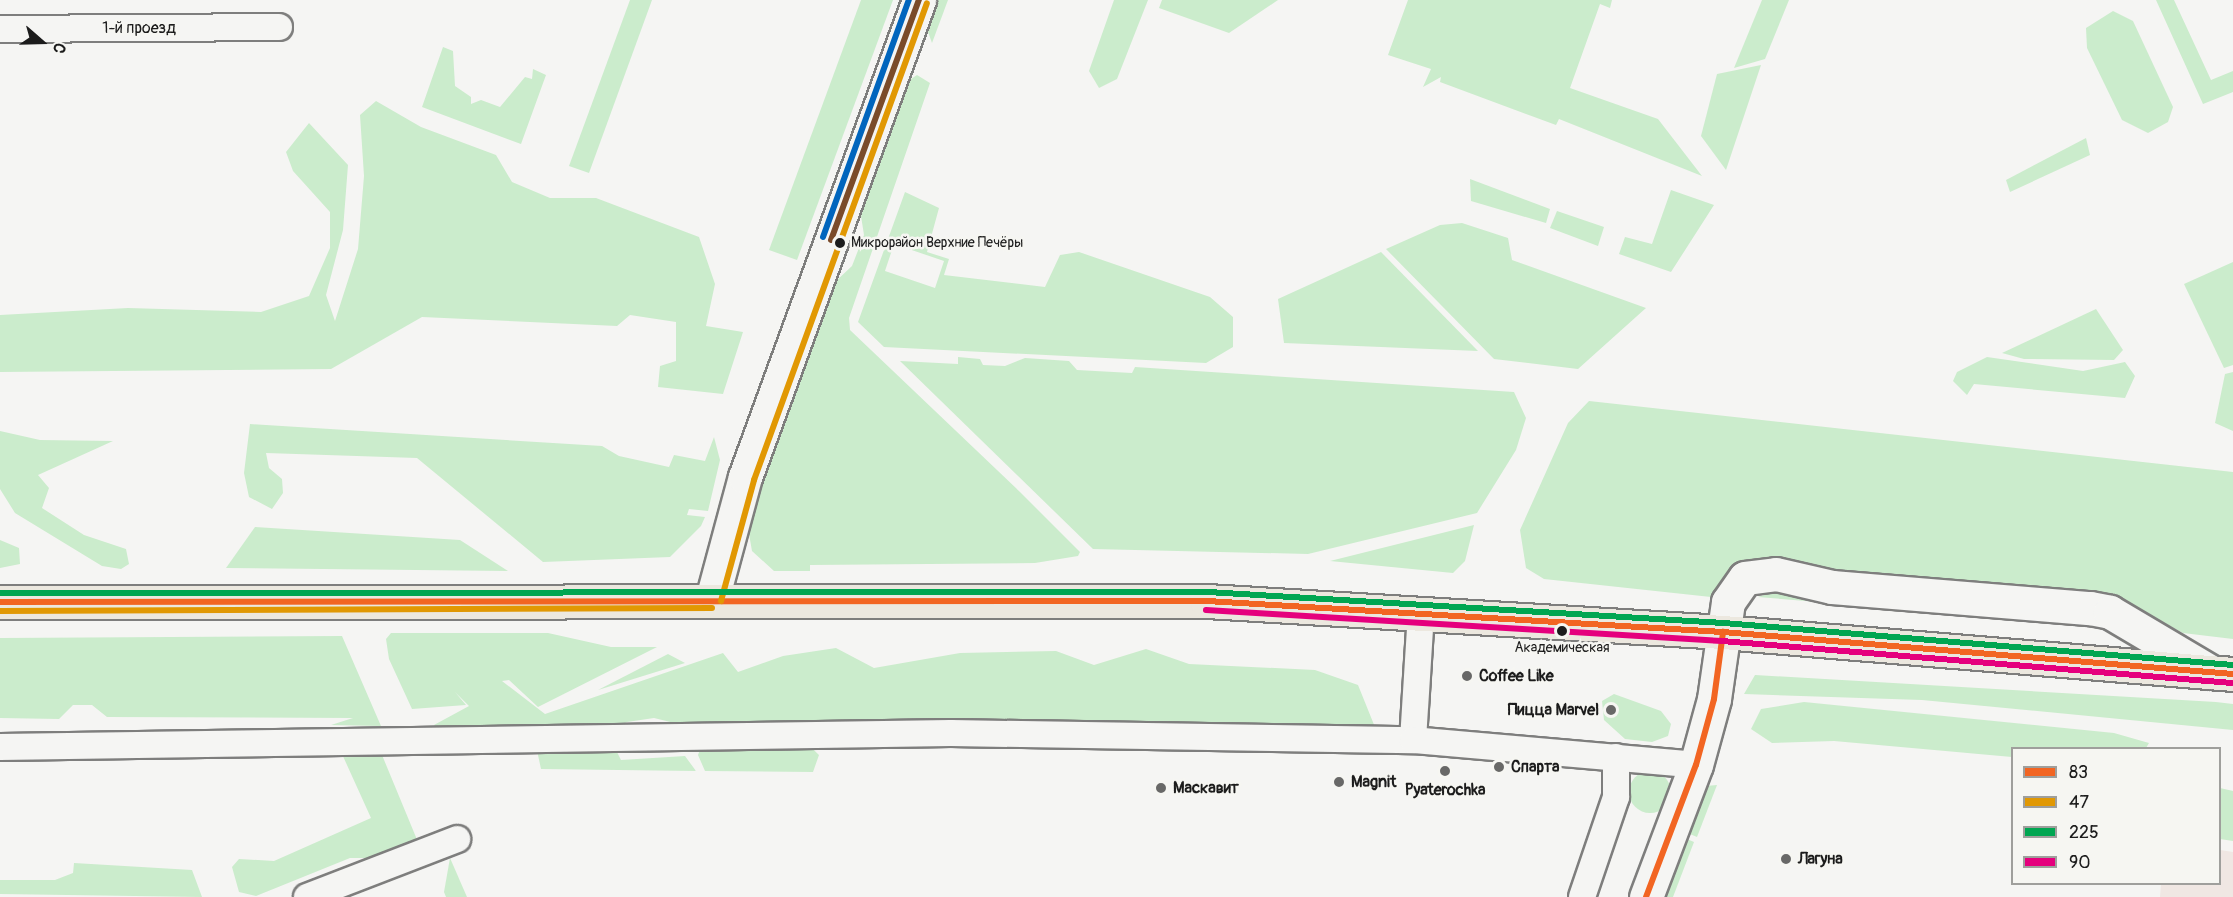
<!DOCTYPE html>
<html>
<head>
<meta charset="utf-8">
<style>
  body { margin:0 }
  #map { position:relative; width:2233px; height:897px; overflow:hidden; background:#f5f5f3; font-family:Pangolin,sans-serif }
  div>[style] { position:absolute }
  [style*='--x'] { left:calc(var(--x)*1px); top:calc(var(--y)*1px); width:calc(var(--w)*1px); rotate:calc(var(--a)*1deg) }
  .built>* { inset:0; background:#f0e7e3 }
  .green>* { inset:0; background:#cbeccc }
  .round { border-radius:50% }
  .roads { filter:drop-shadow(2px 0 #7e7e7d) drop-shadow(-2px 0 #7e7e7d) drop-shadow(0 2px #7e7e7d) drop-shadow(0 -2px #7e7e7d) }
  .street>* { height:26px; margin:-13px; padding:0 13px; transform-origin:13px; border-radius:13px; background:#f5f5f3 }
  .secondary>* { height:33px; margin:-16.5px; padding:0 16.5px; transform-origin:16.5px; border-radius:16.5px; background:#f5f5f3 }
  .primary>* { height:33px; margin:-16.5px; padding:0 16.5px; transform-origin:16.5px; border-radius:16.5px; background:#ece8df }
  .bus-1>* { height:6px; margin:-3px; padding:0 3px; transform-origin:3px; border-radius:3px; background:#f26522 }
  .bus-2>* { height:6px; margin:-3px; padding:0 3px; transform-origin:3px; border-radius:3px; background:#e19803 }
  .bus-3>* { height:6px; margin:-3px; padding:0 3px; transform-origin:3px; border-radius:3px; background:#00a651 }
  .bus-4>* { height:6px; margin:-3px; padding:0 3px; transform-origin:3px; border-radius:3px; background:#e5007d }
  .bus-5>* { height:6px; margin:-3px; padding:0 3px; transform-origin:3px; border-radius:3px; background:#7a4b2a }
  .bus-6>* { height:6px; margin:-3px; padding:0 3px; transform-origin:3px; border-radius:3px; background:#0065bd }
  .dots>* { width:16px; height:16px; translate:-50% -50%; box-sizing:border-box; border:3px solid #f6f6f2; border-radius:50% }
  span { translate:-50% -50%; white-space:nowrap; text-align:center; line-height:1.15; -webkit-text-stroke:5px #f6f6f2; paint-order:stroke }
  .bus-label { font-size:14px; color:#1c1c1c }
  .left { translate:0 -50%; text-align:left }
  .street-label { font-size:16px; color:#1c1c1c }
  .poi-label { font-size:16px; color:#1c1c1c; font-weight:700 }
  .right { translate:-100% -50%; text-align:right }
  .legend { position:absolute; left:2011px; top:747px; width:210px; height:138px; box-sizing:border-box; background:#f6f6f2; border:2px solid #9f9f9c; margin:0; padding:8px 10px; list-style:none; font-size:18px; color:#1c1c1c }
  .legend li { display:flex; align-items:center; gap:12px; height:30px }
  .legend b { width:30px; border:2px solid #9f9f9c }
  .north { position:absolute; left:12px; top:12px; width:60px; height:60px; -webkit-text-stroke:4px #f6f6f2; paint-order:stroke; rotate:110deg; font-size:16px; font-weight:700; line-height:24px; text-align:center; color:#1c1c1c }
  .north::after { content:''; display:block; margin:auto; width:21px; height:27px; background:#1c1c1c; clip-path:polygon(50% 0,100% 100%,50% 72%,0 100%) }
</style>
</head>
<body>
<div id="map">
  <div class="built">
    <div style="clip-path:polygon(2220px 850px,2233px 852px,2233px 897px,2160px 897px,2161px 884px,2220px 884px)"></div>
  </div>
  <div class="green">
    <div style="clip-path:polygon(630px 0,652px 0,589px 173px,569px 166px)"></div>
    <div style="clip-path:polygon(861px 0,893px 0,797px 260px,769px 250px)"></div>
    <div style="clip-path:polygon(938px 0,948px 0,932px 43px,927px 29px)"></div>
    <div style="clip-path:polygon(1114px 0,1148px 0,1117px 79px,1099px 88px,1089px 71px)"></div>
    <div style="clip-path:polygon(1162px 0,1278px 0,1229px 33px,1159px 8px)"></div>
    <div style="clip-path:polygon(1408px 0,1612px 0,1610px 8px,1600px 4px,1570px 88px,1658px 119px,1702px 176px,1559px 119px,1556px 125px,1440px 82px,1441px 77px,1423px 87px,1431px 69px,1388px 55px)"></div>
    <div style="clip-path:polygon(1762px 0,1789px 0,1765px 59px,1734px 68px)"></div>
    <div style="clip-path:polygon(2156px 0,2174px 0,2211px 80px,2233px 71px,2233px 92px,2203px 104px)"></div>
    <div style="clip-path:polygon(2113px 11px,2133px 21px,2173px 107px,2168px 122px,2148px 133px,2122px 120px,2087px 48px,2086px 28px)"></div>
    <div style="clip-path:polygon(443px 47px,453px 51px,455px 86px,471px 97px,471px 104px,481px 100px,500px 107px,525px 77px,532px 79px,533px 69px,546px 75px,521px 144px,422px 107px)"></div>
    <div style="clip-path:polygon(1761px 65px,1726px 170px,1701px 136px,1717px 74px)"></div>
    <div style="clip-path:polygon(917px 75px,930px 83px,849px 318px,850px 330px,1020px 492px,1080px 552px,1078px 556px,1035px 563px,810px 565px,810px 571px,774px 571px,752px 551px,749px 534px,756px 503px,836px 281px,852px 266px,864px 235px,861px 216px,908px 81px)"></div>
    <div style="clip-path:polygon(376px 101px,421px 127px,496px 155px,512px 182px,550px 198px,596px 198px,699px 237px,715px 284px,706px 326px,743px 332px,723px 394px,658px 387px,660px 366px,676px 361px,676px 322px,630px 315px,617px 326px,422px 317px,331px 369px,0 372px,0 315px,128px 308px,261px 312px,309px 296px,330px 248px,330px 212px,293px 171px,286px 152px,309px 123px,348px 165px,343px 230px,326px 295px,335px 321px,358px 249px,364px 176px,360px 115px)"></div>
    <div style="clip-path:polygon(2086px 138px,2090px 155px,2010px 192px,2006px 180px)"></div>
    <div style="clip-path:polygon(1470px 179px,1550px 209px,1546px 223px,1471px 201px)"></div>
    <div style="clip-path:polygon(1671px 190px,1714px 205px,1671px 272px,1619px 254px,1625px 237px,1652px 244px)"></div>
    <div style="clip-path:polygon(evenodd,905px 192px,939px 208px,927px 252px,949px 259px,944px 275px,1045px 287px,1060px 255px,1079px 252px,1210px 297px,1233px 317px,1233px 347px,1206px 363px,884px 347px,858px 322px,905px 192px,894px 244px,944px 261px,935px 288px,885px 271px,894px 244px)"></div>
    <div style="clip-path:polygon(1557px 211px,1604px 227px,1598px 246px,1550px 228px)"></div>
    <div style="clip-path:polygon(1462px 223px,1508px 238px,1512px 260px,1646px 308px,1578px 369px,1494px 359px,1386px 249px,1440px 225px)"></div>
    <div style="clip-path:polygon(1381px 252px,1478px 351px,1284px 343px,1278px 299px)"></div>
    <div style="clip-path:polygon(2233px 262px,2233px 365px,2224px 368px,2184px 284px)"></div>
    <div style="clip-path:polygon(2096px 309px,2123px 350px,2114px 360px,2024px 359px,2002px 353px)"></div>
    <div style="clip-path:polygon(958px 357px,980px 359px,983px 365px,1005px 366px,1025px 358px,1069px 361px,1077px 370px,1132px 373px,1135px 367px,1514px 392px,1526px 418px,1516px 450px,1477px 513px,1308px 554px,1093px 549px,900px 361px,958px 364px)"></div>
    <div style="clip-path:polygon(1987px 357px,2083px 371px,2125px 362px,2135px 376px,2125px 398px,1974px 384px,1967px 395px,1953px 381px,1957px 372px)"></div>
    <div style="clip-path:polygon(2233px 372px,2233px 431px,2215px 423px,2225px 374px)"></div>
    <div style="clip-path:polygon(1589px 401px,2233px 472px,2233px 639px,2183px 633px,2114px 596px,1837px 575px,1784px 560px,1752px 559px,1731px 568px,1711px 597px,1544px 579px,1526px 568px,1520px 530px,1568px 423px)"></div>
    <div style="clip-path:polygon(250px 424px,602px 446px,619px 456px,669px 467px,674px 455px,705px 461px,714px 437px,720px 460px,708px 511px,689px 509px,687px 515px,705px 517px,701px 526px,670px 557px,543px 562px,417px 458px,266px 453px,269px 468px,282px 479px,283px 493px,272px 509px,249px 497px,244px 473px)"></div>
    <div style="clip-path:polygon(0 431px,40px 440px,113px 441px,38px 475px,49px 488px,42px 508px,84px 535px,126px 549px,129px 564px,121px 569px,102px 566px,15px 513px,0 489px)"></div>
    <div style="clip-path:polygon(1474px 525px,1465px 561px,1453px 573px,1330px 561px)"></div>
    <div style="clip-path:polygon(255px 527px,460px 540px,508px 571px,226px 568px)"></div>
    <div style="clip-path:polygon(0 540px,19px 548px,20px 564px,0 568px)"></div>
    <div style="clip-path:polygon(1776px 591px,2109px 626px,1758px 597px)"></div>
    <div style="clip-path:polygon(391px 633px,548px 633px,611px 647px,657px 647px,538px 707px,509px 680px,502px 681px,545px 714px,723px 653px,738px 672px,783px 656px,836px 648px,874px 668px,960px 653px,1056px 651px,1094px 665px,1146px 649px,1189px 664px,1315px 670px,1358px 685px,1383px 747px,791px 728px,819px 755px,813px 772px,705px 771px,698px 755px,707px 731px,654px 718px,627px 722px,607px 732px,621px 760px,685px 756px,696px 771px,541px 769px,532px 727px,448px 747px,434px 725px,469px 706px,455px 692px,466px 705px,412px 709px,389px 659px,386px 639px)"></div>
    <div style="clip-path:polygon(342px 636px,381px 726px,331px 725px,353px 718px,107px 717px,92px 705px,73px 705px,59px 719px,0 718px,0 638px)"></div>
    <div style="clip-path:polygon(668px 654px,685px 663px,598px 690px)"></div>
    <div style="clip-path:polygon(1755px 675px,2216px 702px,2233px 704px,2233px 730px,1922px 700px,1744px 694px)"></div>
    <div style="clip-path:polygon(1614px 694px,1661px 711px,1671px 724px,1668px 736px,1652px 742px,1625px 739px,1604px 720px,1602px 701px)"></div>
    <div style="clip-path:polygon(1804px 702px,2114px 733px,2149px 743px,2146px 748px,2012px 748px,2012px 757px,1834px 741px,1772px 743px,1751px 729px,1761px 709px)"></div>
    <div style="clip-path:polygon(342px 754px,382px 755px,418px 842px,382px 858px,350px 858px,256px 896px,239px 892px,232px 867px,239px 859px,274px 861px,371px 818px)"></div>
    <div class="round" style="left:1629px;top:771px;width:42px;height:42px"></div>
    <div style="clip-path:polygon(1717px 785px,1697px 837px,1685px 832px,1701px 794px,1706px 786px)"></div>
    <div style="clip-path:polygon(2220px 788px,2233px 791px,2233px 841px,2220px 839px)"></div>
    <div style="clip-path:polygon(1682px 837px,1694px 842px,1673px 897px,1665px 897px)"></div>
    <div style="clip-path:polygon(450px 858px,467px 897px,446px 897px,444px 892px)"></div>
    <div style="clip-path:polygon(74px 863px,192px 870px,202px 897px,0 894px,0 880px,55px 880px,73px 873px)"></div>
  </div>
  <div class="roads">
    <div class="street">
      <div style="--x:0;--y:29;--w:279;--a:-0.4"></div>
      <div style="--x:1413;--y:740;--w:128;--a:-86.4"></div>
      <div style="--x:0;--y:747;--w:951;--a:-0.84"></div>
      <div style="--x:951;--y:733;--w:462;--a:0.9"></div>
      <div style="--x:1413;--y:740;--w:284;--a:5"></div>
      <div style="--x:307;--y:897;--w:161;--a:-21.1"></div>
      <div style="--x:1582;--y:897;--w:106;--a:-71.2"></div>
      <div style="--x:1616;--y:797;--w:40;--a:-90"></div>
    </div>
    <div class="secondary">
      <div style="--x:712;--y:599;--w:126;--a:-74.9"></div>
      <div style="--x:745;--y:477;--w:508;--a:-69.96"></div>
      <div style="--x:1646;--y:897;--w:141;--a:-69.3"></div>
      <div style="--x:1696;--y:765;--w:68;--a:-74.7"></div>
      <div style="--x:1714;--y:699;--w:98;--a:-81.8"></div>
      <div style="--x:1728;--y:602;--w:29;--a:-55"></div>
      <div style="--x:1745;--y:578;--w:31;--a:-7"></div>
      <div style="--x:1776;--y:574;--w:57;--a:13.1"></div>
      <div style="--x:1832;--y:587;--w:259;--a:4.7"></div>
      <div style="--x:2090;--y:608;--w:20;--a:11"></div>
      <div style="--x:2110;--y:612;--w:117;--a:30.7"></div>
    </div>
    <div class="primary">
      <div style="--x:0;--y:602;--w:1207;--a:-0.05"></div>
      <div style="--x:1207;--y:601;--w:517;--a:3.44"></div>
      <div style="--x:1723;--y:632;--w:512;--a:4.71"></div>
    </div>
  </div>
  <div class="bus-1">
    <div style="--x:0;--y:602;--w:1207;--a:-0.05"></div>
    <div style="--x:1207;--y:601;--w:517;--a:3.44"></div>
    <div style="--x:1723;--y:632;--w:512;--a:4.71"></div>
    <div style="--x:1646;--y:897;--w:141;--a:-69.3"></div>
    <div style="--x:1696;--y:765;--w:68;--a:-74.7"></div>
    <div style="--x:1714;--y:699;--w:68;--a:-82.3"></div>
  </div>
  <div class="bus-2">
    <div style="--x:721;--y:601;--w:125;--a:-74.7"></div>
    <div style="--x:754;--y:480;--w:507;--a:-70.07"></div>
    <div style="--x:0;--y:611;--w:712;--a:-0.24"></div>
  </div>
  <div class="bus-3">
    <div style="--x:0;--y:593;--w:1208;--a:-0.05"></div>
    <div style="--x:1208;--y:592;--w:517;--a:3.44"></div>
    <div style="--x:1724;--y:623;--w:511;--a:4.72"></div>
  </div>
  <div class="bus-4">
    <div style="--x:1206;--y:610;--w:517;--a:3.44"></div>
    <div style="--x:1722;--y:641;--w:512;--a:4.71"></div>
  </div>
  <div class="bus-5">
    <div style="--x:831;--y:240;--w:256;--a:-69.9"></div>
  </div>
  <div class="bus-6">
    <div style="--x:823;--y:237;--w:252;--a:-70.1"></div>
  </div>
  <div class="dots">
    <div style="left:840px;top:243px;background:#1c1c1c"></div>
    <div style="left:1562px;top:631px;background:#1c1c1c"></div>
    <div style="left:1467px;top:676px;background:#686867"></div>
    <div style="left:1611px;top:710px;background:#686867"></div>
    <div style="left:1499px;top:767px;background:#686867"></div>
    <div style="left:1445px;top:771px;background:#686867"></div>
    <div style="left:1339px;top:782px;background:#686867"></div>
    <div style="left:1161px;top:788px;background:#686867"></div>
    <div style="left:1786px;top:859px;background:#686867"></div>
  </div>
  <div class="bus-label">
    <span class="left" style="left:851px;top:243px">Микрорайон Верхние Печёры</span>
    <span style="left:1562px;top:648px">Академическая</span>
  </div>
  <div class="street-label">
    <span style="left:139px;top:28px">1-й проезд</span>
  </div>
  <div class="poi-label">
    <span class="left" style="left:1479px;top:676px">Coffee Like</span>
    <span class="right" style="left:1599px;top:710px">Пицца Marvel</span>
    <span class="left" style="left:1511px;top:767px">Спарта</span>
    <span class="left" style="left:1351px;top:782px">Magnit</span>
    <span class="left" style="left:1173px;top:788px">Маскавит</span>
    <span style="left:1445px;top:790px">Pyaterochka</span>
    <span class="left" style="left:1798px;top:859px">Лагуна</span>
  </div>
  <ul class="legend">
  <li><b style="height:8px;background:#f26522"></b>83</li>
  <li><b style="height:8px;background:#e19803"></b>47</li>
  <li><b style="height:8px;background:#00a651"></b>225</li>
  <li><b style="height:8px;background:#e5007d"></b>90</li>
  </ul>
  <div class="north">С</div>
</div>
</body>
</html>
